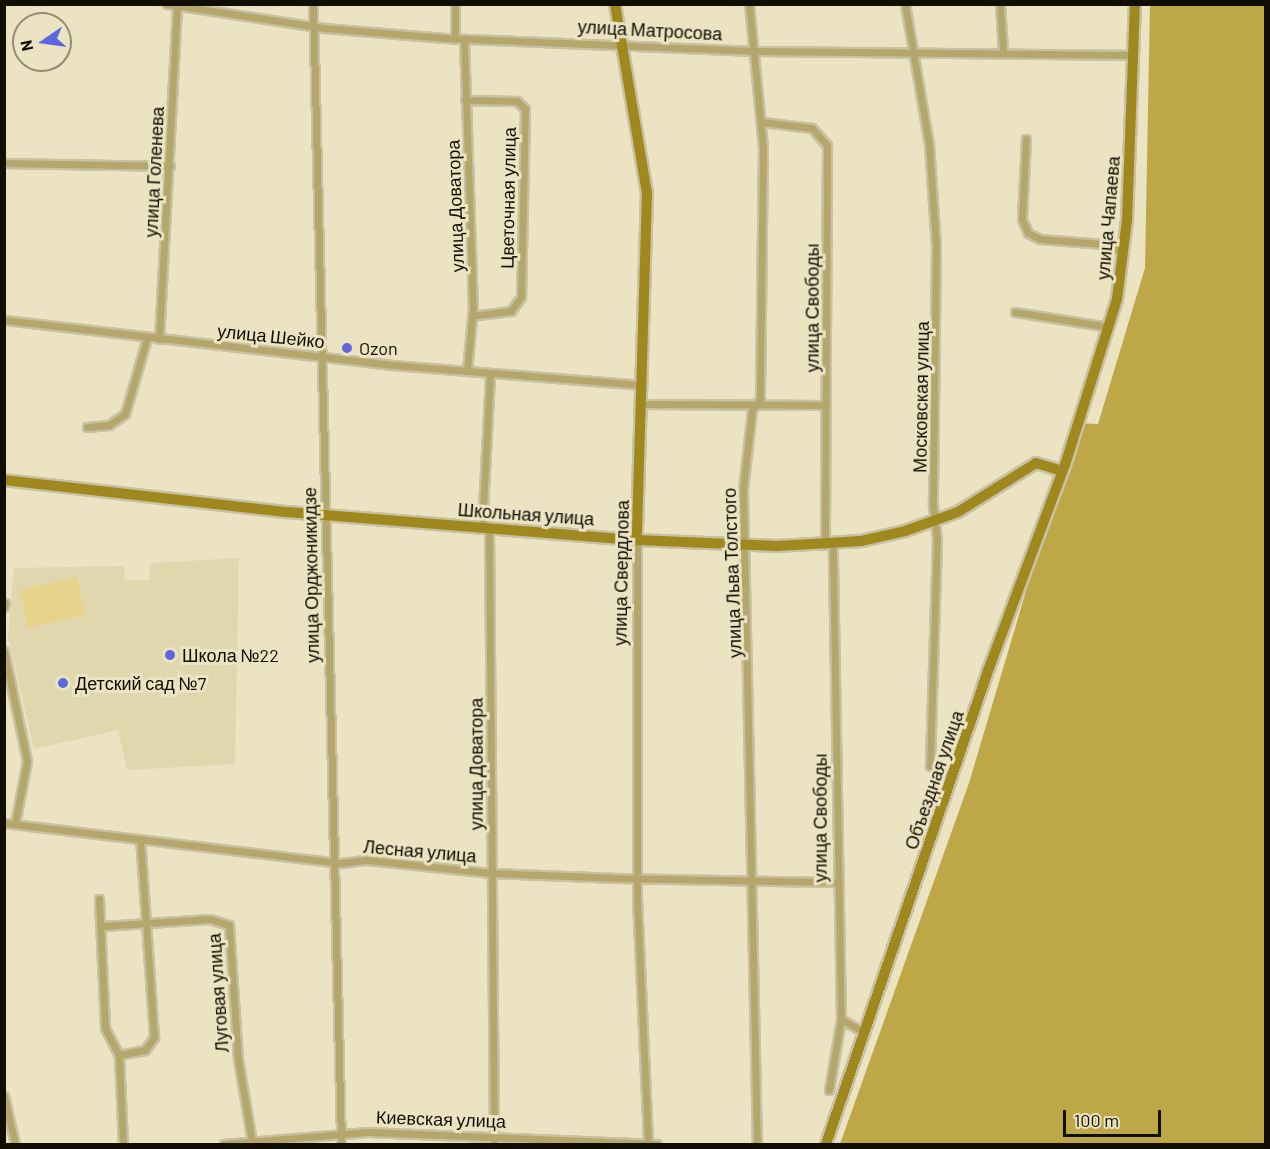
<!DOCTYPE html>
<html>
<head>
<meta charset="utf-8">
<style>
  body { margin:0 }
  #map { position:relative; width:1270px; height:1149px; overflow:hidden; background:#ebe3c1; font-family:Barlow,sans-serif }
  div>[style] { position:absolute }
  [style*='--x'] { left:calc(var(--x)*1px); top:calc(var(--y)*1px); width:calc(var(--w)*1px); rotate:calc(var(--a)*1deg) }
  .built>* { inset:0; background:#e1d7ae }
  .green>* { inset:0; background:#e7d48a }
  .forest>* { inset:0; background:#bea747 }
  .roads { filter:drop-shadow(2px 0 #c8c1a3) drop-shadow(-2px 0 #c8c1a3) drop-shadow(0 2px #c8c1a3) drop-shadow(0 -2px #c8c1a3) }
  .street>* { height:7px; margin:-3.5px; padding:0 3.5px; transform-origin:3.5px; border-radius:3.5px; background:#b5a76b }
  .secondary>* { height:10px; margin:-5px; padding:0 5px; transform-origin:5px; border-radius:5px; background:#9f881d }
  .dots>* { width:16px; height:16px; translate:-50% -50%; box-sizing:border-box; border:3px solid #ebe3c1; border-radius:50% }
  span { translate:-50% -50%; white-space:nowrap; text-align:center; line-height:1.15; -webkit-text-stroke:6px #ebe3c1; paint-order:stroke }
  .street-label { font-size:18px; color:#100d03 }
  .poi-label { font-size:18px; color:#100d03 }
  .left { translate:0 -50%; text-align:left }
  .frame { position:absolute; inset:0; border:6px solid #100d03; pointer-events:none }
  .north { position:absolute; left:12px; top:12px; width:60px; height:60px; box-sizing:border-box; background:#ebe3c1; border:2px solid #938d75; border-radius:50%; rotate:257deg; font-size:16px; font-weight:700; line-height:24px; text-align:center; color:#100d03 }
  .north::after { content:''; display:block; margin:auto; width:21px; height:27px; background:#5c66dd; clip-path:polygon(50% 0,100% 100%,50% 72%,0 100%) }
  .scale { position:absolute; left:1063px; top:1110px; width:98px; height:27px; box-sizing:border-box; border:3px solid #100d03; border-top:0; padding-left:8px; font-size:18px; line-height:21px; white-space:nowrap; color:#100d03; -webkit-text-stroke:4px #ebe3c1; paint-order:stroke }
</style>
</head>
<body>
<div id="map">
  <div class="built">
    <div style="clip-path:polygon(239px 558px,235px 764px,127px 770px,118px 730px,34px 749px,8px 637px,14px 568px,125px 566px,124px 580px,149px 580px,151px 563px)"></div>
  </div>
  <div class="green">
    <div style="clip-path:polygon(77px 577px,85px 615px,28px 628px,20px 590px)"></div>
  </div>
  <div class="forest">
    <div style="clip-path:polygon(1150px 5px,1265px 5px,1265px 1144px,840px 1144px,969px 783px,1076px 423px,1098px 424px,1145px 268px)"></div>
  </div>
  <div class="roads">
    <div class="street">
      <div style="--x:167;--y:4;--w:159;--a:8.7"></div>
      <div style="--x:324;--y:28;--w:121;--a:4.7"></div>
      <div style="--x:445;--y:38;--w:310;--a:2.4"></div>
      <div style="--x:755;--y:51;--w:379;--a:0.6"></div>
      <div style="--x:313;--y:4;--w:1140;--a:88.59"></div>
      <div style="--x:749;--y:4;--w:144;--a:84.4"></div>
      <div style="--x:763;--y:147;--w:252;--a:90.7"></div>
      <div style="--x:760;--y:399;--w:14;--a:126"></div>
      <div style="--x:752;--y:410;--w:80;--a:96.5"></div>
      <div style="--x:743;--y:489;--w:655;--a:88.78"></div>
      <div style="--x:905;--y:4;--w:142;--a:80.3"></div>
      <div style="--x:929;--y:144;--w:102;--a:86.1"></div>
      <div style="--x:936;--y:246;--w:260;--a:90.7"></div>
      <div style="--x:933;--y:506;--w:33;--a:83"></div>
      <div style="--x:937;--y:539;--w:227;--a:91.8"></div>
      <div style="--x:930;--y:766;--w:25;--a:26"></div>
      <div style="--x:1000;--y:4;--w:47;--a:86.3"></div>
      <div style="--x:455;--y:39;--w:35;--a:-90"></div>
      <div style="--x:464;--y:39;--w:268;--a:88.1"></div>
      <div style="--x:473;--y:307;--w:64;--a:95.4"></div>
      <div style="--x:465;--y:100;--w:52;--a:1.1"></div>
      <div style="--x:517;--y:101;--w:11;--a:45"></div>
      <div style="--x:525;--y:109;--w:188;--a:91.2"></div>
      <div style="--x:521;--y:297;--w:17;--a:126"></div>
      <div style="--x:511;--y:311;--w:38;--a:173"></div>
      <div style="--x:762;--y:122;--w:50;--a:6.8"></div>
      <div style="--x:812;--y:128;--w:23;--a:49"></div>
      <div style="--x:827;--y:145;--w:400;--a:90.3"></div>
      <div style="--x:1026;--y:139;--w:80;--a:92.9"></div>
      <div style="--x:1022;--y:219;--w:15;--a:67"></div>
      <div style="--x:1028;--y:233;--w:13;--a:27"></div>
      <div style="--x:1040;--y:239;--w:64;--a:4.5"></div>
      <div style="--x:1104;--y:244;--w:21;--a:23"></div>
      <div style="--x:4;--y:163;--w:166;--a:1"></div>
      <div style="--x:1015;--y:312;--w:95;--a:9.1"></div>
      <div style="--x:4;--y:320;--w:392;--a:6.6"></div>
      <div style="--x:393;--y:365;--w:250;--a:4.6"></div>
      <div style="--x:159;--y:339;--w:333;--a:-86.9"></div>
      <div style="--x:641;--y:404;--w:185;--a:0.3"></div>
      <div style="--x:87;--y:427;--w:22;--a:-5"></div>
      <div style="--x:109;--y:425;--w:19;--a:-35"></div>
      <div style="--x:125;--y:414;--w:79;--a:-73.9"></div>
      <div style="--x:482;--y:528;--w:154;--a:-87"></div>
      <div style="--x:489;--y:528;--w:616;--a:89.53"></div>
      <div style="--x:637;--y:540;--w:359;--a:90"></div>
      <div style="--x:637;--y:899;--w:245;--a:87.4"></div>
      <div style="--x:4;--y:607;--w:4;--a:-76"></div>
      <div style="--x:4;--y:651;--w:112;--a:78.2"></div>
      <div style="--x:27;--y:761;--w:64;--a:100.8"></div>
      <div style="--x:4;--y:823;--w:339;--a:6.8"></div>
      <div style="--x:341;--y:863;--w:26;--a:-7"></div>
      <div style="--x:367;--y:860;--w:124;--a:6"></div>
      <div style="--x:490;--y:873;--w:128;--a:2.2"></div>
      <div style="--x:618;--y:878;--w:218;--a:1.1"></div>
      <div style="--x:99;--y:899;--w:129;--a:87.3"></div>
      <div style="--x:105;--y:1028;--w:30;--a:63"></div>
      <div style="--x:103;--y:926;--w:107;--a:-3.7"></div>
      <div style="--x:210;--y:919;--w:20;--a:18"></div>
      <div style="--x:229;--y:925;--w:134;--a:86.2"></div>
      <div style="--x:238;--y:1059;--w:84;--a:80.4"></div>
      <div style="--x:841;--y:1019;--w:28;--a:30"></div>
      <div style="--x:829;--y:1090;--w:72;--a:-80.4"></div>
      <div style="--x:841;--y:1019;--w:475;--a:-91"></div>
      <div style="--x:4;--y:1096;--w:49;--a:77.1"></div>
      <div style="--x:123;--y:1144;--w:89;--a:-92.6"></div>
      <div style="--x:119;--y:1055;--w:26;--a:-11"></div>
      <div style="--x:145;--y:1050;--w:16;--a:-55"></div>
      <div style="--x:154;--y:1037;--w:198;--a:-94"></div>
      <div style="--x:224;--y:1144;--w:144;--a:-4.8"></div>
      <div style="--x:368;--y:1132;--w:289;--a:2.4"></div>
    </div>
    <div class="secondary">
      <div style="--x:615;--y:4;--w:192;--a:80.4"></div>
      <div style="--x:647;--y:193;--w:347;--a:91.7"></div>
      <div style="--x:4;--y:480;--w:285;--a:6.5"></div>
      <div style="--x:287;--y:512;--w:351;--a:4.6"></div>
      <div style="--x:637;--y:540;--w:140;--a:2.5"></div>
      <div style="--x:777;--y:546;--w:84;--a:-3.4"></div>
      <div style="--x:861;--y:541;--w:45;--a:-12.8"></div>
      <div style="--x:905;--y:531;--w:56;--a:-19.7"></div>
      <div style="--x:958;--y:512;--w:92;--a:-32.1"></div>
      <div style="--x:1036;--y:463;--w:27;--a:17"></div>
      <div style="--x:826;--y:1144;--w:503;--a:-71.1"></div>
      <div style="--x:989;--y:668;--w:217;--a:-69.5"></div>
      <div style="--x:1065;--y:465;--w:174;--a:-72.6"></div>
      <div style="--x:1117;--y:299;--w:80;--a:-82.8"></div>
      <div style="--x:1127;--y:220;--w:216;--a:-87.9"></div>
    </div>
  </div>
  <div class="dots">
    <div style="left:347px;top:348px;background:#5c66dd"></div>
    <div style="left:170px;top:655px;background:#5c66dd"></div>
    <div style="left:63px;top:683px;background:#5c66dd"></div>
  </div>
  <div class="street-label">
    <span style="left:650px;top:30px;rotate:3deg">улица Матросова</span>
    <span style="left:154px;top:172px;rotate:-87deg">улица Голенева</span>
    <span style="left:508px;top:198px;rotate:-89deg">Цветочная улица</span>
    <span style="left:455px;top:206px;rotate:-92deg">улица Доватора</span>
    <span style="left:1108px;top:218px;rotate:-85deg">улица Чапаева</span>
    <span style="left:812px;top:308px;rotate:-90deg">улица Свободы</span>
    <span style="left:271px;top:336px;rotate:6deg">улица Шейко</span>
    <span style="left:921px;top:397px;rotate:-89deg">Московская улица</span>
    <span style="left:526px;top:514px;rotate:4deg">Школьная улица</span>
    <span style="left:621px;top:573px;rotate:-89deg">улица Свердлова</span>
    <span style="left:732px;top:573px;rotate:-92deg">улица Льва Толстого</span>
    <span style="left:311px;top:575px;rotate:-91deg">улица Орджоникидзе</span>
    <span style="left:476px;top:764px;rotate:-90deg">улица Доватора</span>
    <span style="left:934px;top:780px;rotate:-71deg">Объездная улица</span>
    <span style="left:820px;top:818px;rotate:-90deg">улица Свободы</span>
    <span style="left:420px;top:851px;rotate:5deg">Лесная улица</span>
    <span style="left:218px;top:993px;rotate:-94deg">Луговая улица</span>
    <span style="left:441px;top:1119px;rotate:2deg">Киевская улица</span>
  </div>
  <div class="poi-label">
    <span class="left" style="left:359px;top:348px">Ozon</span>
    <span class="left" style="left:182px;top:655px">Школа №22</span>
    <span class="left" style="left:75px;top:683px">Детский сад №7</span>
  </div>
  <div class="frame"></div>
  <div class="north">N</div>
  <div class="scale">100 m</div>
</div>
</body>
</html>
